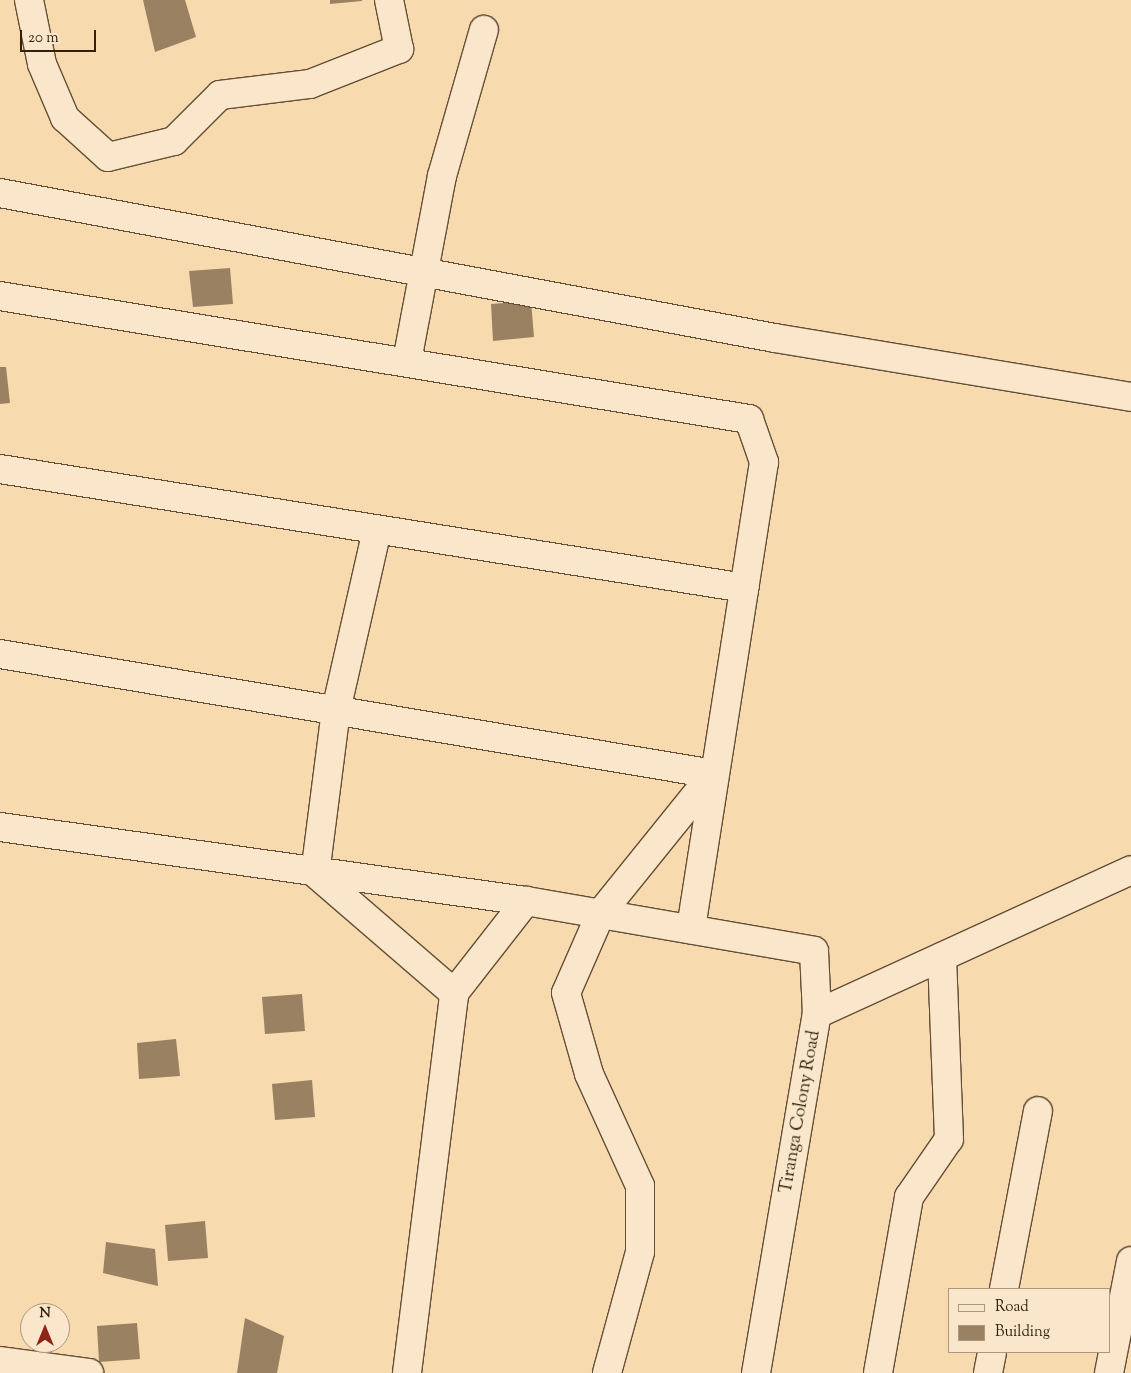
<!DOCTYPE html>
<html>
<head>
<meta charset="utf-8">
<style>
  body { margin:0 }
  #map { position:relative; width:1131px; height:1373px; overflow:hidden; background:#f8daaf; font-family:"Sorts Mill Goudy",serif }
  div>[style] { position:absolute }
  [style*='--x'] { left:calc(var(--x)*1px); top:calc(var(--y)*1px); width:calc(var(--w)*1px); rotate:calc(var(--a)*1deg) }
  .building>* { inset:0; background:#998161 }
  .roads { filter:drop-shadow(1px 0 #644e36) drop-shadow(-1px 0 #644e36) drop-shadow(0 1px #644e36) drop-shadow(0 -1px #644e36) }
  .minor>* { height:28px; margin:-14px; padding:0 14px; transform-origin:14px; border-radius:14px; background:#fae7cb }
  span { translate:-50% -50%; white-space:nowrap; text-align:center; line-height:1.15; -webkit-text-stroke:4.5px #fae7cb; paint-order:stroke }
  .street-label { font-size:18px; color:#32200d }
  .legend { position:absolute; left:948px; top:1288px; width:162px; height:65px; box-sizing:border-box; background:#fae7cb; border:1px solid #aa977f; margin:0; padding:6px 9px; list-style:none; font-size:15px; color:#32200d }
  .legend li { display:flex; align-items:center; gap:10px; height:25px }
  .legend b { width:25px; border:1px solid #aa977f }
  .north { position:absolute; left:20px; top:1303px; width:50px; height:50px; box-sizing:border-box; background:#fae7cb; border:1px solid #aa977f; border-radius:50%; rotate:0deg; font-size:14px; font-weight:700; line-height:20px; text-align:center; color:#32200d }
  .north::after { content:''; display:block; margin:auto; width:18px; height:22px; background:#8f2418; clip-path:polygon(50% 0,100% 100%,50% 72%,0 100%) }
  .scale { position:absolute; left:20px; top:30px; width:76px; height:22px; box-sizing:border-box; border:2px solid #32200d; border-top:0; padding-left:6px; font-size:15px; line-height:18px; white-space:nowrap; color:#32200d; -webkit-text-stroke:4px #fae7cb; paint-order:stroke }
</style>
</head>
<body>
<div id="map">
  <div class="building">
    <div style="clip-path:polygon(143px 0,185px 0,196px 37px,155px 52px)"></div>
    <div style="clip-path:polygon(330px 0,362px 0,362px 1px,330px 4px)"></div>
    <div style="clip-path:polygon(230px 268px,233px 304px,193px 307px,189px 271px)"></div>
    <div style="clip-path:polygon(531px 301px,534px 337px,493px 341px,491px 304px)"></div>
    <div style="clip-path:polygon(0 367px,6px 367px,10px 403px,0 404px)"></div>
    <div style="clip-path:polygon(302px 994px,305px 1031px,265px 1034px,262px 997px)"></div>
    <div style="clip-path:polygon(176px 1039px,180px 1076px,139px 1079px,137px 1043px)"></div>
    <div style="clip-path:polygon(312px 1080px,315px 1117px,275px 1120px,272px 1084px)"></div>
    <div style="clip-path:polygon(205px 1221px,208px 1258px,168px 1261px,165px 1225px)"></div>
    <div style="clip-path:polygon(106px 1242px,155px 1249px,158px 1286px,103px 1273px)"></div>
    <div style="clip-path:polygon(245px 1318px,284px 1336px,277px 1373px,237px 1373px)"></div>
    <div style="clip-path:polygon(137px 1323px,140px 1359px,99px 1362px,97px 1326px)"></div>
  </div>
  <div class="roads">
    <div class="minor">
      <div style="--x:29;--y:0;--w:65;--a:78.5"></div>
      <div style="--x:42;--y:64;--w:59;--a:66.9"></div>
      <div style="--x:65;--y:118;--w:58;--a:42.2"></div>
      <div style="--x:108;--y:157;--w:68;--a:-13.6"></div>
      <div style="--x:174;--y:141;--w:65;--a:-45"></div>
      <div style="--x:220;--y:95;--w:91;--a:-7"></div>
      <div style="--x:310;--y:84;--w:96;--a:-21.5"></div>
      <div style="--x:399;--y:49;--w:50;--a:-101.5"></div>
      <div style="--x:0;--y:193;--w:788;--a:10.6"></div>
      <div style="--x:775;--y:338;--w:361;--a:9.4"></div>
      <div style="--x:0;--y:296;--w:759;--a:9.33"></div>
      <div style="--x:749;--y:419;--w:46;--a:70.8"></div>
      <div style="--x:764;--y:462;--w:473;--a:98.9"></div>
      <div style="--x:407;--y:361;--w:188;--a:-79.3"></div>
      <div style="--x:442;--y:176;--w:152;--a:-74"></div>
      <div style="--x:0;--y:469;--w:754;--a:9.08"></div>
      <div style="--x:377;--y:530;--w:185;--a:102.8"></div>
      <div style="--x:336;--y:710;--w:164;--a:97.3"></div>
      <div style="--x:315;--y:873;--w:184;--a:40.8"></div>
      <div style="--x:0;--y:654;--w:723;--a:9.55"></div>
      <div style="--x:713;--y:774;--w:179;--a:128.9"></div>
      <div style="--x:601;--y:913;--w:87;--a:113.6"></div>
      <div style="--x:566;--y:993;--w:84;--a:74.1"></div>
      <div style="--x:589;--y:1074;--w:123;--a:65.5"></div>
      <div style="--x:640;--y:1186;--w:66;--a:90"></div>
      <div style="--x:640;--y:1252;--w:125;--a:105.3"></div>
      <div style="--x:0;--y:827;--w:531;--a:8.01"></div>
      <div style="--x:526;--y:901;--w:292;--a:9.8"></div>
      <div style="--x:814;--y:951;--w:63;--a:87.3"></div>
      <div style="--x:1004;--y:1289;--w:181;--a:-79.2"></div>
      <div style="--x:0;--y:1361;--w:90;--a:7.7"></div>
      <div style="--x:407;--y:1373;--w:383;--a:-82.9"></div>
      <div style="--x:454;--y:993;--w:117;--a:-52"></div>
      <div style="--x:756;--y:1373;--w:364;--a:-80.4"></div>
      <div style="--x:817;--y:1014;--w:345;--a:-24.6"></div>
      <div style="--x:878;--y:1373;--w:179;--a:-80"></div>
      <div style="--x:909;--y:1197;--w:70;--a:-55.4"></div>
      <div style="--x:949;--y:1139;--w:182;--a:-92.2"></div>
      <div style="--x:988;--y:1373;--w:21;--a:-79"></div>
      <div style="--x:1109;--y:1373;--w:114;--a:-78.9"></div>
    </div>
  </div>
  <div class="street-label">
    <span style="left:801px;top:1112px;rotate:-80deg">Tiranga Colony Road</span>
  </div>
  <ul class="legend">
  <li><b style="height:6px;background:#fae7cb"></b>Road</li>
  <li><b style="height:14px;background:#998161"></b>Building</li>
  </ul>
  <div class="north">N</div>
  <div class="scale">20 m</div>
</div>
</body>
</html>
